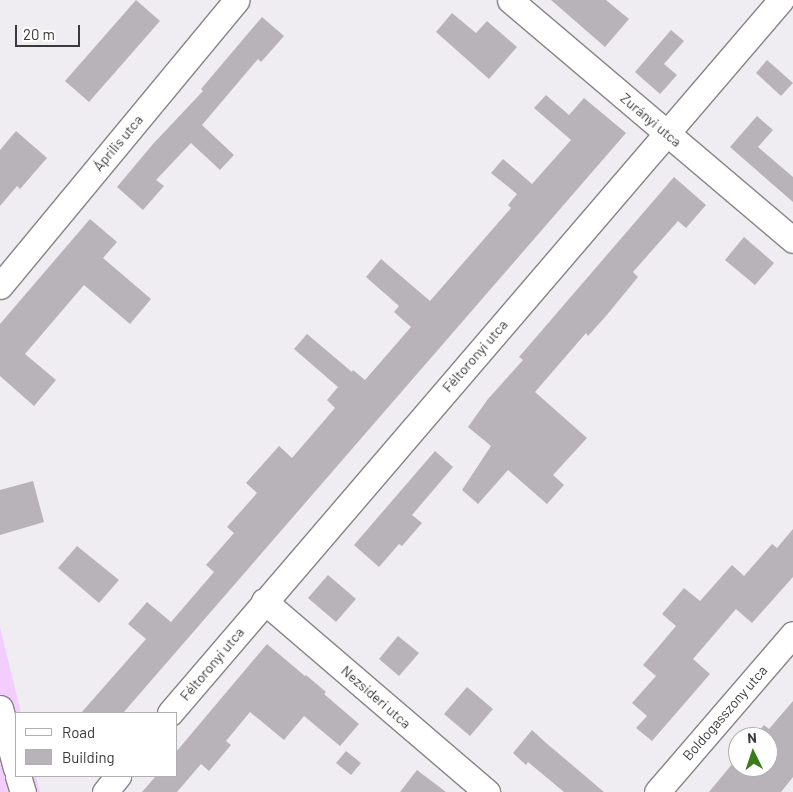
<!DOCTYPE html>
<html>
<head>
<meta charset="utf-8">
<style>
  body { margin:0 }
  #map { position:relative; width:793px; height:792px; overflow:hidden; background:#f0edf2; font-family:Barlow,sans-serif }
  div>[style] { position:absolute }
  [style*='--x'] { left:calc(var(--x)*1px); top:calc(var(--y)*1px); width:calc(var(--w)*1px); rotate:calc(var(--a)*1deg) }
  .green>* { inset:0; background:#f2cdfe }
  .building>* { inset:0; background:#b7b3b8 }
  .roads { filter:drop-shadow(1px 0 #878488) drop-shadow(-1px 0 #878488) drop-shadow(0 1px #878488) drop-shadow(0 -1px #878488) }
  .minor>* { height:25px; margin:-12.5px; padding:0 12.5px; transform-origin:12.5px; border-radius:12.5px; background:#fff }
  span { translate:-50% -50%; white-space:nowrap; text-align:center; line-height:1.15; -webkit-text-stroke:4px #fff; paint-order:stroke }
  .street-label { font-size:14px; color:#3a393b }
  .legend { position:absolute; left:15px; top:712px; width:162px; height:65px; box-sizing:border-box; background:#fff; border:1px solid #b0b0b1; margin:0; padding:6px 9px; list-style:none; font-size:15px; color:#3a393b }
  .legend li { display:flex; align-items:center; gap:10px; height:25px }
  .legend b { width:25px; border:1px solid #b0b0b1 }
  .north { position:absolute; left:728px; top:727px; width:50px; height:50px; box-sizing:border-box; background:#fff; border:1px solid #b0b0b1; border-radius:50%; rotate:356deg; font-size:14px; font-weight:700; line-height:20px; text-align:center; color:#3a393b }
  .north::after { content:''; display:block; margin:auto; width:18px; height:22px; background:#3a7b1b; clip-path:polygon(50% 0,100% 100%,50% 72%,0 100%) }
  .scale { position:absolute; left:15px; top:25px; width:65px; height:22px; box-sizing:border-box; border:2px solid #3a393b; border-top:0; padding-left:6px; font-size:15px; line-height:18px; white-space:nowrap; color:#3a393b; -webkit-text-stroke:4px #fff; paint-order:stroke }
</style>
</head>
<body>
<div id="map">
  <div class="green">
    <div style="clip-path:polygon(0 627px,21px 713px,16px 713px,16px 776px,36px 776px,40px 792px,0 792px)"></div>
  </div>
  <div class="building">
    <div style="clip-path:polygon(136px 0,160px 21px,89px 102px,65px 81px)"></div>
    <div style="clip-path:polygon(551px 0,606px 0,629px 19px,605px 47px)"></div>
    <div style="clip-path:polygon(452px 13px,476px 33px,487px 21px,517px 47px,489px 79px,436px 32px)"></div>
    <div style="clip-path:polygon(262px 17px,284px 36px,261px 62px,258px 59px,202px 125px,234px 155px,220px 170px,191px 143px,156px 180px,164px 186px,143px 210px,117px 187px,153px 144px,203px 91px,201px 89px)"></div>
    <div style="clip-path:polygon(671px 30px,684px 41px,664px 64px,677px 75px,660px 94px,635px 72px)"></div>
    <div style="clip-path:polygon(767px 60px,793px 83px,781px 96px,756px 73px)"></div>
    <div style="clip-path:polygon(546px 95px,569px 115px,584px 98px,626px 133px,123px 713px,81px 713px,146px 639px,128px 624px,147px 602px,171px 622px,214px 572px,206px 565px,234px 533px,227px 527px,257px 493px,246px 483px,279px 446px,292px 458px,335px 408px,327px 400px,338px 387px,294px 349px,307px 334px,352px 372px,353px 370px,365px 380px,411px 327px,394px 312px,399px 306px,366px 277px,381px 259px,430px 301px,511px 208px,508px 205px,517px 194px,491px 173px,503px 159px,532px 184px,571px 140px,534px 108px)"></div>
    <div style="clip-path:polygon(757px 116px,773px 130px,758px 147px,793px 177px,793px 202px,730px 147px)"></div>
    <div style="clip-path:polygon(16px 131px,47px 158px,20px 189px,17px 186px,0 206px,0 150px)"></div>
    <div style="clip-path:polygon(674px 177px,706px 205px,686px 228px,678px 221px,633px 272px,638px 277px,606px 316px,588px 336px,586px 333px,535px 392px,587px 438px,553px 475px,564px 485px,547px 504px,508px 470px,478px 504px,462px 490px,491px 446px,468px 427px,488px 399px,523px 360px,519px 357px)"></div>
    <div style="clip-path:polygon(90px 219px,117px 242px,103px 258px,151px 299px,130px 324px,84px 285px,25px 354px,56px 380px,34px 406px,0 376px,0 324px)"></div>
    <div style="clip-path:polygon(744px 237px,774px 263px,755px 285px,725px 260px)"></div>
    <div style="clip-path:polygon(435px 451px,453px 467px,412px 515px,422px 523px,402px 546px,399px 544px,379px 567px,354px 545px)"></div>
    <div style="clip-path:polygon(33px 481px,44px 522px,0 535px,0 490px)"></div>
    <div style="clip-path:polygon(793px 529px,793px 577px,752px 623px,736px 609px,693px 659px,710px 674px,652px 741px,636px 728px,647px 716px,632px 703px,656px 676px,643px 665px,676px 626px,662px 614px,684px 588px,700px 601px,732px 565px,744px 576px,772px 544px,777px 548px)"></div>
    <div style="clip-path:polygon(77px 546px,119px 580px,99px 603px,58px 568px)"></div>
    <div style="clip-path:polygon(328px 575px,356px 599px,336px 622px,308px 598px)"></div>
    <div style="clip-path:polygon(398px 636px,419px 653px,399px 676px,379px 659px)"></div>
    <div style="clip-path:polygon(267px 644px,305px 676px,306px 675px,326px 692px,324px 694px,359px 724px,340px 746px,304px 716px,284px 740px,250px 712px,226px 741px,231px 745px,209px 771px,201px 764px,177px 792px,142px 792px,156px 776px,176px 776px,176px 752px)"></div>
    <div style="clip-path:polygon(467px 687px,493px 709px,470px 736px,444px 714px)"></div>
    <div style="clip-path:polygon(793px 701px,793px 777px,781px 792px,709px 792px,738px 757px,738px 767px,768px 767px,768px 737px,754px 737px,764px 725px,769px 729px)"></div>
    <div style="clip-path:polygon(532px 730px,545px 742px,604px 792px,564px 792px,528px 762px,526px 765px,513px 753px)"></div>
    <div style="clip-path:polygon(346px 751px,361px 763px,351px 775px,336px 763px)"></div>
    <div style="clip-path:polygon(417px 770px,446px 792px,400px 792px)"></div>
  </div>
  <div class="roads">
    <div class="minor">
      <div style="--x:510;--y:0;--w:371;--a:40.3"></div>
      <div style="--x:0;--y:286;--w:371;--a:-50.4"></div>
      <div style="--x:264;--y:601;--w:294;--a:40.6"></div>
      <div style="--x:0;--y:708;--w:62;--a:75.1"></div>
      <div style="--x:170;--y:713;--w:939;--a:-49.41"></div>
      <div style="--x:18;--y:776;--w:17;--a:73"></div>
      <div style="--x:105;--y:792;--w:21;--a:-51"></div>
      <div style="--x:657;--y:792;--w:208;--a:-49.3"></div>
    </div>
  </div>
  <div class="street-label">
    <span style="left:651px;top:120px;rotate:40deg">Zurányi utca</span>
    <span style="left:118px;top:143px;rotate:-50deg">Április utca</span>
    <span style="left:475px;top:356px;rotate:-49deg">Féltoronyi utca</span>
    <span style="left:212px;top:664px;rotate:-50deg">Féltoronyi utca</span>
    <span style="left:376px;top:697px;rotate:41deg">Nezsideri utca</span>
    <span style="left:725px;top:713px;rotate:-49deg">Boldogasszony utca</span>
  </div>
  <ul class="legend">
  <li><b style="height:6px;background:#fff"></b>Road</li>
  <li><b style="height:14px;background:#b7b3b8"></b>Building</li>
  </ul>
  <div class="north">N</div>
  <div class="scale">20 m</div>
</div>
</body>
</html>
